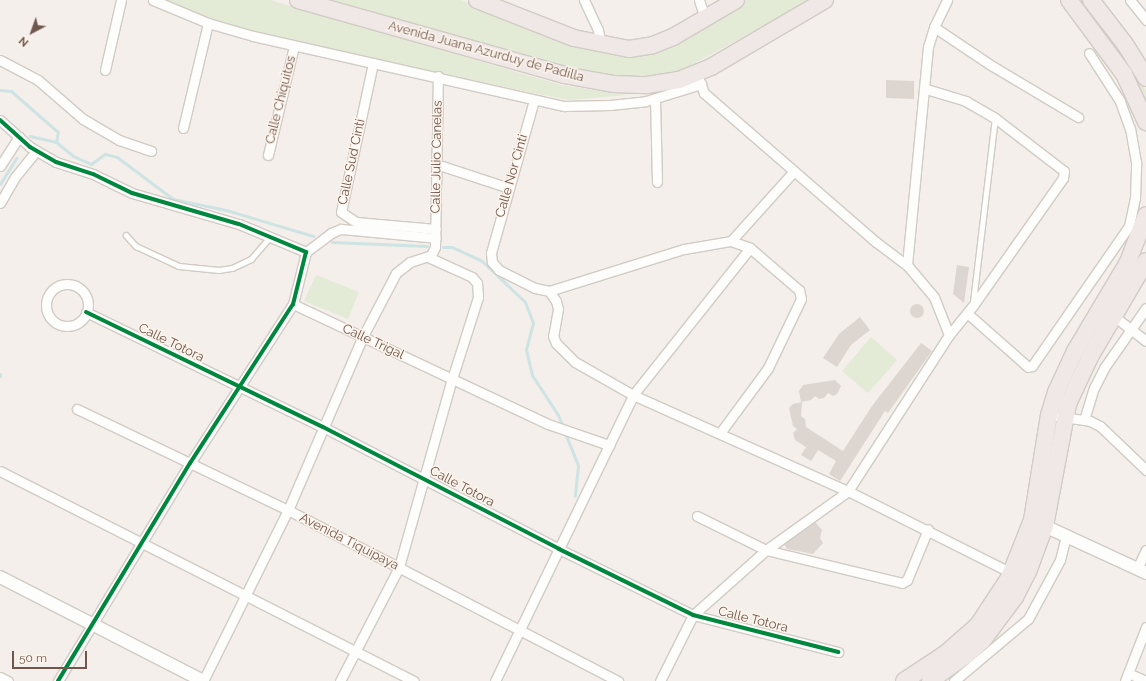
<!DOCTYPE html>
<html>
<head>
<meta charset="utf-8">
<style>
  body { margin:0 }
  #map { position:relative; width:1146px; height:681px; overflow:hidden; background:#f4efea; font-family:Raleway,sans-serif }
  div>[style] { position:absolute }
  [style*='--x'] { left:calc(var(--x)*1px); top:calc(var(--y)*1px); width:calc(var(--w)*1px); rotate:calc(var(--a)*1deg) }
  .green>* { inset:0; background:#e3ead6 }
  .stream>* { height:3px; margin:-1.5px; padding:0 1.5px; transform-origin:1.5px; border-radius:1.5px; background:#cee3e3 }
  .building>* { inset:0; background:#ddd5d0 }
  .round { border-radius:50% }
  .roads { filter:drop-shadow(1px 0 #d1cbc5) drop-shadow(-1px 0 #d1cbc5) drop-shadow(0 1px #d1cbc5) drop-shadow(0 -1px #d1cbc5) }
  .service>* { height:4.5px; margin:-2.25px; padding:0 2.25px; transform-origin:2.25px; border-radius:2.25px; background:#fdfdfc }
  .minor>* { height:9px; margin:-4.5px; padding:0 4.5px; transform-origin:4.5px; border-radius:4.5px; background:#fdfdfc }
  .minor>.ring { margin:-4.5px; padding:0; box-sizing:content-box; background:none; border:9px solid #fdfdfc; border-radius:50% }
  .tertiary>* { height:12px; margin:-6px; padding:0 6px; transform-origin:6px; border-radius:6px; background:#fdfdfc }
  .trunk>* { height:16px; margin:-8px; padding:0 8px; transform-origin:8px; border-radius:8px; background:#f0e8e6 }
  .cycleway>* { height:4px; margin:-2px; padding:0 2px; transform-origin:2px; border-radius:2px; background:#00873e }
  span { translate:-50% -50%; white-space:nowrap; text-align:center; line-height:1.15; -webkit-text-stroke:3px #fcf4eb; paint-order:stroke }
  .street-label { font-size:13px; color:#6f574e }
  .north { position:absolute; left:12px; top:12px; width:40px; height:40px; -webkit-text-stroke:3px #fcf4eb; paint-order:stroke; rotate:221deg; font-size:11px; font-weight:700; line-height:16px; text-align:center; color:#6f574e }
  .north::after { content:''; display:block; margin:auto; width:14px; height:18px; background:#6f574e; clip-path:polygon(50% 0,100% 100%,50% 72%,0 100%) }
  .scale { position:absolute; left:12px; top:651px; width:75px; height:18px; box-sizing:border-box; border:2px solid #6f574e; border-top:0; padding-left:5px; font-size:12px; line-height:14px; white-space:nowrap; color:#6f574e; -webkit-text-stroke:3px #fcf4eb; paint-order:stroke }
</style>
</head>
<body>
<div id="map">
  <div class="green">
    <div style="clip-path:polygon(159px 0,270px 0,561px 85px,627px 95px,570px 100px,538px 94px,262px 34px,223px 24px)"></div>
    <div style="clip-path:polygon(322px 0,461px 0,588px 48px,684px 37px,746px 0,810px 0,684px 69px,657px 76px,630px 76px,593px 73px,548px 63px)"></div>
    <div style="clip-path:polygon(1078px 0,1084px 0,1134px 68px,1146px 91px,1146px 102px,1131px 71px)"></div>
    <div style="clip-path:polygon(316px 275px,359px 292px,348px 319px,304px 301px)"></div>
    <div style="clip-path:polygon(871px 337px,897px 360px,868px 393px,842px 371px)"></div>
  </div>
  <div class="stream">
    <div style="--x:0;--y:90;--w:11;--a:5"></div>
    <div style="--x:11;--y:91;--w:62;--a:41.1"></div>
    <div style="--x:58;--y:132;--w:10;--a:101"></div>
    <div style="--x:56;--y:142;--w:22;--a:39"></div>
    <div style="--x:73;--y:156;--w:20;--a:24"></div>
    <div style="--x:91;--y:164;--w:17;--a:-36"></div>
    <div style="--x:105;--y:154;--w:12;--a:14"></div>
    <div style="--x:117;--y:157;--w:70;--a:36.9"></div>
    <div style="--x:173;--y:199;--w:54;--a:11.7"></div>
    <div style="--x:226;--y:210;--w:91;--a:16.6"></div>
    <div style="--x:30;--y:136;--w:27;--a:13"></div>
    <div style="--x:0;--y:184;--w:31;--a:-58"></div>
    <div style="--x:332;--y:242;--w:95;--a:2.4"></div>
    <div style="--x:443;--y:247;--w:9;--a:0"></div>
    <div style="--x:452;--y:247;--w:33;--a:25"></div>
    <div style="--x:482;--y:261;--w:59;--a:43.6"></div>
    <div style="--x:525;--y:302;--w:22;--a:69"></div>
    <div style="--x:533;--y:323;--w:27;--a:105"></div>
    <div style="--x:526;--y:349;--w:27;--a:77"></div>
    <div style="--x:532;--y:375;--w:48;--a:57"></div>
    <div style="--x:558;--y:415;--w:13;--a:67"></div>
    <div style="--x:0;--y:374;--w:2;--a:90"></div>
    <div style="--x:565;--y:433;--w:35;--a:68"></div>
    <div style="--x:578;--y:466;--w:30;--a:96"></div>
  </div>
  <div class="building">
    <div style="clip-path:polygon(886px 80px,914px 81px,914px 99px,886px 98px)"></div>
    <div style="clip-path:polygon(957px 265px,969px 267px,964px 303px,953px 294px)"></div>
    <div class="round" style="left:910px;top:304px;width:14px;height:14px"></div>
    <div style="clip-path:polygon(860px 317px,870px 330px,851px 345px,837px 367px,823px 358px,839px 334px)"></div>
    <div style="clip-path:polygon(921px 343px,932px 351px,888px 413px,885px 411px,840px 481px,829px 474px,836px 461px,818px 450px,811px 461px,801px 455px,806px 447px,795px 440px,793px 433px,797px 429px,793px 426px,789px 408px,793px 404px,802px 402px,801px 416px,805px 419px,806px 427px,843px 451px,872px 406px)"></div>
    <div style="clip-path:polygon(835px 380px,841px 386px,837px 394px,833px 396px,828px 393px,824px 398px,819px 399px,815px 396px,811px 400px,801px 402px,799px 391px,803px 385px)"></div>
    <div style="clip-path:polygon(815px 522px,822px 530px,820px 538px,823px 543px,813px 554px,787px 549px,784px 544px)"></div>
  </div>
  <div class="roads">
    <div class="service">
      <div style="--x:126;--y:235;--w:15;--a:48"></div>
      <div style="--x:136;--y:246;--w:47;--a:24.9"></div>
      <div style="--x:179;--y:266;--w:40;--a:5.7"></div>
      <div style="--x:219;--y:270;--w:13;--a:-9"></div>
      <div style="--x:232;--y:268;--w:21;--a:-25"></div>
      <div style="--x:251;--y:259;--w:29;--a:-49"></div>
      <div style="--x:973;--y:302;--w:185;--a:-83.2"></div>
    </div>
    <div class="minor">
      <div style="--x:153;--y:0;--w:60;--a:22.7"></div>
      <div style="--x:208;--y:23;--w:47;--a:16.1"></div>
      <div style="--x:253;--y:36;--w:319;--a:12.7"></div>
      <div style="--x:564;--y:106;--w:46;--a:-1.2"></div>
      <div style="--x:610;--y:105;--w:36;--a:-6"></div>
      <div style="--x:646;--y:101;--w:58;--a:-17.2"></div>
      <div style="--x:584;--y:0;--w:33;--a:65"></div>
      <div style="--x:598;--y:30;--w:14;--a:78"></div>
      <div style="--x:699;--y:0;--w:19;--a:72"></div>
      <div style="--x:1130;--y:0;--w:26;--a:51"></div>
      <div style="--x:934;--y:27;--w:66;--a:33.9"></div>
      <div style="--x:989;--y:64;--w:104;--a:30.8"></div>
      <div style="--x:0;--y:60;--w:43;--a:27.8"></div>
      <div style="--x:38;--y:80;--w:60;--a:40.9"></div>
      <div style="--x:83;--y:119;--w:42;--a:30.3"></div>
      <div style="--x:119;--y:140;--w:34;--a:19"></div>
      <div style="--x:373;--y:63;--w:152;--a:102.1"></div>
      <div style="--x:341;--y:212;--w:18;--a:34"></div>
      <div style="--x:356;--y:222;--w:80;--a:5"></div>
      <div style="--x:105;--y:70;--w:72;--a:-77.1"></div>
      <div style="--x:699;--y:80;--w:14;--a:69"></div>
      <div style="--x:704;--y:93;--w:228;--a:40.9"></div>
      <div style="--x:876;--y:242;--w:39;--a:37"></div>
      <div style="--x:907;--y:265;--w:42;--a:49.8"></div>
      <div style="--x:934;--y:297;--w:41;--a:68.5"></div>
      <div style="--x:655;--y:99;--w:83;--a:88.6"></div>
      <div style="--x:534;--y:100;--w:159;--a:105.7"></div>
      <div style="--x:491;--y:253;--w:9;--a:84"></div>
      <div style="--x:492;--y:262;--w:11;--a:49"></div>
      <div style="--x:499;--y:270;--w:40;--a:26.6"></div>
      <div style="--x:535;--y:288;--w:14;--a:12"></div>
      <div style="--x:549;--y:291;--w:141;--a:-17.3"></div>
      <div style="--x:684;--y:249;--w:48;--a:-9.7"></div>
      <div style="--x:731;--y:241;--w:20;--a:20"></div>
      <div style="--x:750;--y:248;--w:65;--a:40.6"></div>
      <div style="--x:799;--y:290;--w:9;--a:77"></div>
      <div style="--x:801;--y:299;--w:76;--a:115.6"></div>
      <div style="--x:768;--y:368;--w:81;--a:126.4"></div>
      <div style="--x:0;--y:120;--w:40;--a:42"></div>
      <div style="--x:30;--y:147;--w:30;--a:30"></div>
      <div style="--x:56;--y:162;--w:39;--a:18"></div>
      <div style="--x:93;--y:174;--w:43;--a:26"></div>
      <div style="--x:132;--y:193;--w:111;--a:16.2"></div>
      <div style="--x:239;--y:224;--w:73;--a:22.7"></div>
      <div style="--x:306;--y:252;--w:54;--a:104"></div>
      <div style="--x:293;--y:304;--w:189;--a:122.9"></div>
      <div style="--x:190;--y:463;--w:255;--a:121.2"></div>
      <div style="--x:183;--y:128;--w:108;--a:-76.6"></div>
      <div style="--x:268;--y:155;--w:112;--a:-76.6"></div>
      <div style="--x:436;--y:164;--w:77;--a:18.2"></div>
      <div style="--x:0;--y:166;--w:35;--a:-57"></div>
      <div style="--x:0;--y:203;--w:30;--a:-60"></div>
      <div style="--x:15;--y:177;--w:33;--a:-51"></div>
      <div style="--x:731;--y:241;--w:94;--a:-48"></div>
      <div style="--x:306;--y:252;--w:31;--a:-37"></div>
      <div style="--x:331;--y:233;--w:11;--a:-22"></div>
      <div style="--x:341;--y:229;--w:95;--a:5.4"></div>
      <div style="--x:907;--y:265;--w:219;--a:-84.5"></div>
      <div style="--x:928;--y:47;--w:21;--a:-73"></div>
      <div style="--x:934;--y:27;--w:30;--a:-64"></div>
      <div class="ring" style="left:46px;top:284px;width:33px;height:33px"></div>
      <div style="--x:549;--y:291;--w:12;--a:55"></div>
      <div style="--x:556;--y:301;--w:8;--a:76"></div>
      <div style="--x:558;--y:309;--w:27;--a:100"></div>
      <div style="--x:553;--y:336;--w:8;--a:67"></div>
      <div style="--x:556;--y:343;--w:27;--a:45"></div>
      <div style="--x:575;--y:362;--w:67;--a:29.6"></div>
      <div style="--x:633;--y:395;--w:235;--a:24.1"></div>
      <div style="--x:848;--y:491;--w:183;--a:26.6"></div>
      <div style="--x:293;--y:304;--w:282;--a:25.2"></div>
      <div style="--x:548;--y:424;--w:65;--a:19"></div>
      <div style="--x:86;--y:312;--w:263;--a:25.9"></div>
      <div style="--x:323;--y:427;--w:266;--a:27.3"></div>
      <div style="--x:559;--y:549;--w:149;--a:26.2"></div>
      <div style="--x:693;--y:615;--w:150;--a:14.3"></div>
      <div style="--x:967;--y:313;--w:81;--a:41.5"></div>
      <div style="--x:1028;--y:367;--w:4;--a:-14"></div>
      <div style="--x:1032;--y:366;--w:170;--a:-55.3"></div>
      <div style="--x:1129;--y:226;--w:29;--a:-78"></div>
      <div style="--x:1135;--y:198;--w:36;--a:-88"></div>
      <div style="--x:1136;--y:162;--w:34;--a:-100"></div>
      <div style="--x:1130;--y:129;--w:30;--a:-110"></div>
      <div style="--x:1120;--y:101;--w:57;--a:-122.9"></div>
      <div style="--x:1111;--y:314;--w:44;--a:37.6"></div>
      <div style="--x:77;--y:409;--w:234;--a:25.6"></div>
      <div style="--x:288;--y:510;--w:372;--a:27.4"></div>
      <div style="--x:1049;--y:415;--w:41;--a:8.3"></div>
      <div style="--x:1090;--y:421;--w:11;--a:27"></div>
      <div style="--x:1100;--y:426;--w:64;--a:43.7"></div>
      <div style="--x:1084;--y:420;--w:34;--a:-73"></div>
      <div style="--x:1094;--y:388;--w:22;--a:-63"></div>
      <div style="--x:1104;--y:368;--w:73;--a:-55"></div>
      <div style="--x:0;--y:471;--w:464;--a:26.9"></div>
      <div style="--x:697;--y:516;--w:77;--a:26.2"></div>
      <div style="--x:766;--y:550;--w:140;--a:13.6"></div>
      <div style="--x:902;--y:583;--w:6;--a:-31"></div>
      <div style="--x:907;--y:580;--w:55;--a:-67.6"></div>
      <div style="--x:1137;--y:569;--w:21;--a:-65"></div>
      <div style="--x:1128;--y:673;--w:20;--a:24"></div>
      <div style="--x:0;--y:677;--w:9;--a:27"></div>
      <div style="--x:203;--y:681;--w:191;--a:-63.6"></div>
      <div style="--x:288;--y:510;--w:187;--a:-66.7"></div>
      <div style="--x:362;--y:338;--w:73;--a:-62.4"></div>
      <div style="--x:396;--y:273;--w:18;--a:-38"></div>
      <div style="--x:410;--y:262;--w:22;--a:-18"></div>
      <div style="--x:431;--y:255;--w:9;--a:-63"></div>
      <div style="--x:435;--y:247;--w:171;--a:-89"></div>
      <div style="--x:340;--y:681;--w:128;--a:-62.6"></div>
      <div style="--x:399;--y:567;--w:195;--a:-74.3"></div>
      <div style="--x:452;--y:379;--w:86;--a:-72.4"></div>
      <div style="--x:478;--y:297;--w:14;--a:-94"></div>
      <div style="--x:477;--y:283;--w:8;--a:-130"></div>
      <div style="--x:472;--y:277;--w:48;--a:-155.6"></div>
      <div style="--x:495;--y:681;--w:318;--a:-64.2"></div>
      <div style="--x:633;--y:395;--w:188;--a:-51.5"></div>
      <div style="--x:660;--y:681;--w:74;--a:-63.4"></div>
      <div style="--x:693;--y:615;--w:98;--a:-41.7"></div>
      <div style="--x:766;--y:550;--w:101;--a:-35.7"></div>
      <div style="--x:848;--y:491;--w:186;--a:-57.1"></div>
      <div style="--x:949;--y:335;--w:36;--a:-51"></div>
      <div style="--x:972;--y:307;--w:158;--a:-54.8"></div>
      <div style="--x:1063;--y:178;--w:7;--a:-82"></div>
      <div style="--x:1064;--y:171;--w:87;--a:-142.5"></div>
      <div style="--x:995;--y:118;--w:34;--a:-150"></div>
      <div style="--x:966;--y:101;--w:42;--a:-163.3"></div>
      <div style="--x:954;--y:681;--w:97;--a:-40"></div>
      <div style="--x:1028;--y:619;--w:67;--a:-61.5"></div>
      <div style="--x:1060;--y:560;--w:25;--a:-76"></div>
      <div style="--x:1125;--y:681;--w:58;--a:-68.7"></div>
    </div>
    <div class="tertiary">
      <div style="--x:1038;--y:523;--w:119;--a:24.8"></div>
      <div style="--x:0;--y:577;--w:228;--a:27.1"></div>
    </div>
    <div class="trunk">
      <div style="--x:298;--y:0;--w:276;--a:15.7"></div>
      <div style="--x:564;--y:75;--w:51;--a:10.2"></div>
      <div style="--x:614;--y:84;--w:33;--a:2"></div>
      <div style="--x:647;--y:85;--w:32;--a:-9"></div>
      <div style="--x:679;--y:80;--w:35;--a:-22"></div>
      <div style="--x:711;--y:67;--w:132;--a:-30.4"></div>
      <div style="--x:477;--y:0;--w:104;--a:21.4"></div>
      <div style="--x:574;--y:38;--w:56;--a:11.3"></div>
      <div style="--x:629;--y:49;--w:24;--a:-9"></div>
      <div style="--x:653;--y:45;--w:22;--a:-22"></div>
      <div style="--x:673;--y:37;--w:73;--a:-30.4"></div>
      <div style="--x:1069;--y:0;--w:92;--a:53.4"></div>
      <div style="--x:1124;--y:74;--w:53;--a:65.4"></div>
      <div style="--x:1091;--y:0;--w:56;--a:52.3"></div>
      <div style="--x:1125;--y:44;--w:40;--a:58"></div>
      <div style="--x:904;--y:681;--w:49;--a:-33.4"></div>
      <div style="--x:945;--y:654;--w:44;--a:-41.3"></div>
      <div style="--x:978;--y:625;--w:56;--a:-56.6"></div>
      <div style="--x:1009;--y:578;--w:62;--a:-68.4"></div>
      <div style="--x:1032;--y:520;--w:106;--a:-80.8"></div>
      <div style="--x:1049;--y:415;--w:24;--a:-73"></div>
      <div style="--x:1056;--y:392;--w:45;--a:-65.1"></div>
      <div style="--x:1075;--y:351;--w:104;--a:-59.2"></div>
      <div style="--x:1128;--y:262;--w:50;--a:-69"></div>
      <div style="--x:930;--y:681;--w:47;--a:-35.4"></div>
      <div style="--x:968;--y:654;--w:21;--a:-43"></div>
      <div style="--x:983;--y:640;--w:54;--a:-53.3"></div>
      <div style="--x:1015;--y:597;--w:28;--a:-63"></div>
      <div style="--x:1028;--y:572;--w:49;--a:-69.7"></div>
      <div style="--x:1045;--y:526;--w:124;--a:-79.3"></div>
      <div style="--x:1068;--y:404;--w:52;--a:-64.9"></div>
      <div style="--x:1090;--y:357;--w:111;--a:-59.7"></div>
    </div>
  </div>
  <div class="cycleway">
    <div style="--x:0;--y:120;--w:40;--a:42"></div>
    <div style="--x:30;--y:147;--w:30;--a:30"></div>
    <div style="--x:56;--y:162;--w:39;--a:18"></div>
    <div style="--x:93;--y:174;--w:43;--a:26"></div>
    <div style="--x:132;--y:193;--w:111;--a:16.2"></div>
    <div style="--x:239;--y:224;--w:73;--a:22.7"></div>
    <div style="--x:306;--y:252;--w:54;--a:104"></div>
    <div style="--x:293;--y:304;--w:189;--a:122.9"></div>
    <div style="--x:190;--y:463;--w:255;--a:121.2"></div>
    <div style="--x:86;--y:312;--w:263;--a:25.9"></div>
    <div style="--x:323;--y:427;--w:266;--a:27.3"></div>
    <div style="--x:559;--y:549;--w:149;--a:26.2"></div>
    <div style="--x:693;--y:615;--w:150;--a:14.3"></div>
  </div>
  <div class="street-label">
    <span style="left:486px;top:52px;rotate:15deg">Avenida Juana Azurduy de Padilla</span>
    <span style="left:281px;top:100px;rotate:-76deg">Calle Chiquitos</span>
    <span style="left:437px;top:157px;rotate:-89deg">Calle Julio Canelas</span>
    <span style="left:352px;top:162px;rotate:-78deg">Calle Sud Cinti</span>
    <span style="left:512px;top:176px;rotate:-74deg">Calle Nor Cinti</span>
    <span style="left:373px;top:342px;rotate:25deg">Calle Trigal</span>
    <span style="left:171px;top:343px;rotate:26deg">Calle Totora</span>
    <span style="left:462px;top:487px;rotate:28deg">Calle Totora</span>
    <span style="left:349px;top:542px;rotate:27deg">Avenida Tiquipaya</span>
    <span style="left:753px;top:620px;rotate:14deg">Calle Totora</span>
  </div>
  <div class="north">N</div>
  <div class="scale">50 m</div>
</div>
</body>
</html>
